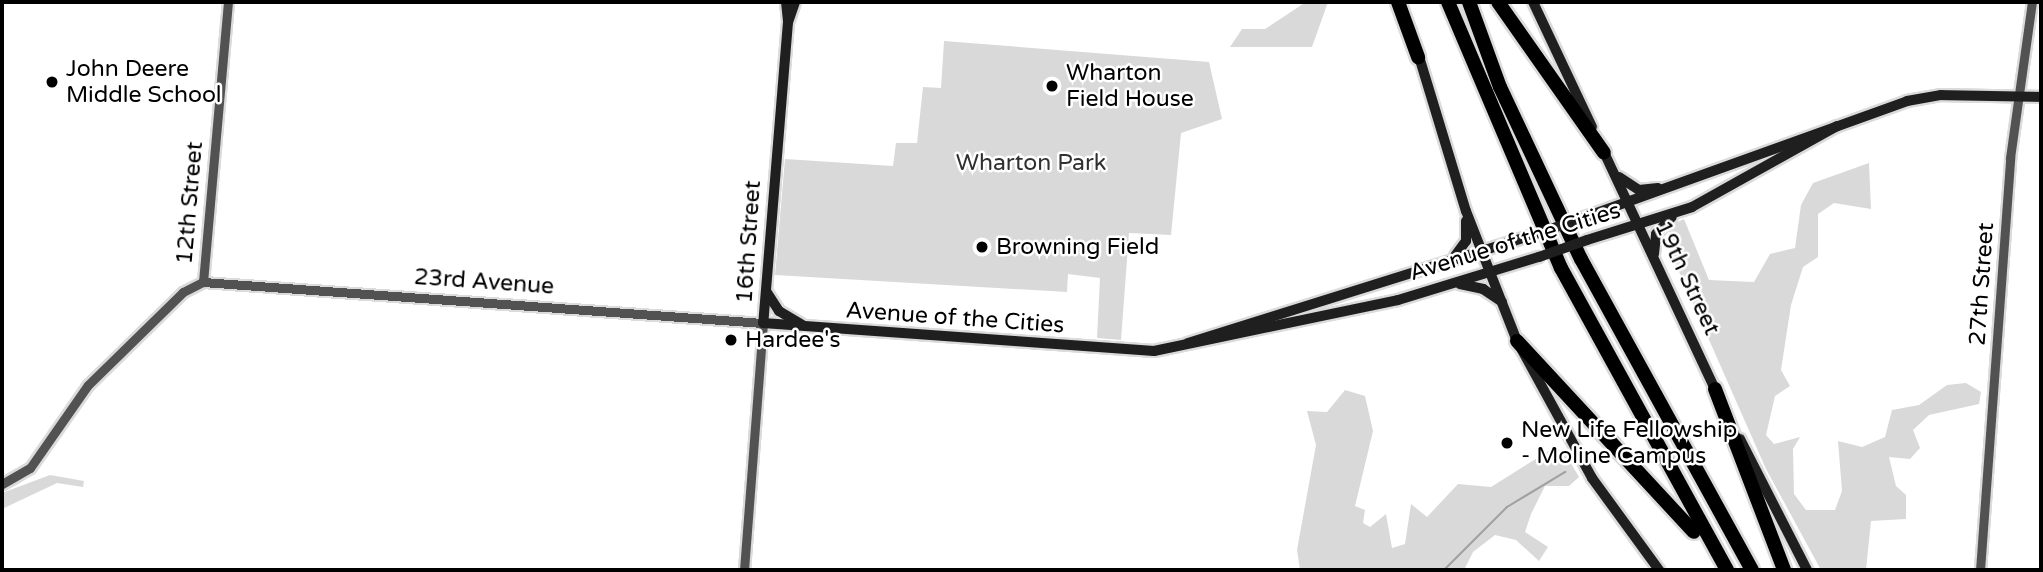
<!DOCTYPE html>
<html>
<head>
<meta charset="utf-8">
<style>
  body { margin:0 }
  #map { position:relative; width:2043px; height:572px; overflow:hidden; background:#fff; font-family:"Varela Round",sans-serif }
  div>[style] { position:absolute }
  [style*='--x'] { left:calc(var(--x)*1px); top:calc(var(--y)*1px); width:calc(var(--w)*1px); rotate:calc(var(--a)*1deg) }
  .green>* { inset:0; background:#d9d9d9 }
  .stream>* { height:2px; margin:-1px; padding:0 1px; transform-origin:1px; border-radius:1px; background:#a0a0a0 }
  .roads { filter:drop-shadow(2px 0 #dbdbdb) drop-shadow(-2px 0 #dbdbdb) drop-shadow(0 2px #dbdbdb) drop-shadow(0 -2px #dbdbdb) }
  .tertiary>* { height:9px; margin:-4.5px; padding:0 4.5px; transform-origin:4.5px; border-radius:4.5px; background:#525252 }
  .secondary>* { height:10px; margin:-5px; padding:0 5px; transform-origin:5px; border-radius:5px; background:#1f1f1f }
  .motorway>* { height:14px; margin:-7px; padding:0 7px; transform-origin:7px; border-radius:7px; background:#000 }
  .secondary-bridge>* { height:10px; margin:-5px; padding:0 5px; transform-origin:5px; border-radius:5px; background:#1f1f1f }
  .dots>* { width:19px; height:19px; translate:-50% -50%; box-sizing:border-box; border:4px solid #fff; border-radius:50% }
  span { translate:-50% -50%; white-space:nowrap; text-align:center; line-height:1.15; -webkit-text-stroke:5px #fff; paint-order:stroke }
  .poi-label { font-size:23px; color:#000 }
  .left { translate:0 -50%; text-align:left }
  .park-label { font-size:23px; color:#303030 }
  .street-label { font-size:23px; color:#000 }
  .frame { position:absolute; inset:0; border:4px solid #000; pointer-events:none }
</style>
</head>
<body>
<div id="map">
  <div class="green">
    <div style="clip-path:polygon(1306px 2px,1328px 2px,1312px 47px,1230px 47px,1242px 29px,1265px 29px)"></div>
    <div style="clip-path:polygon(944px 41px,1209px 62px,1222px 119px,1181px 133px,1171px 235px,1129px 233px,1121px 340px,1097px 338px,1100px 278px,1068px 274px,1067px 292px,775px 275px,785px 159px,893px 166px,896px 143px,917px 143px,923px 87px,941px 88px)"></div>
    <div style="clip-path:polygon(1869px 163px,1871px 209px,1834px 203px,1818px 214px,1818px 257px,1803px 267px,1791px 305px,1781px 370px,1790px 386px,1775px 396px,1766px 435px,1774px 444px,1800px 437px,1793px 449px,1794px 494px,1806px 510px,1835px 510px,1842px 491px,1838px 441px,1862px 447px,1885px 437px,1892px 410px,1919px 405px,1947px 385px,1966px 383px,1981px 392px,1979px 404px,1929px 415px,1913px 430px,1920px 448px,1910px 459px,1889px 457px,1896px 486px,1906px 495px,1906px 519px,1871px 521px,1866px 570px,1821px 570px,1766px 469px,1669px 249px,1669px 226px,1684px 219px,1709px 280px,1754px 282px,1770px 254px,1795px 248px,1801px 205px,1813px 183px)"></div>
    <div style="clip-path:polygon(1345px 390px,1365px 396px,1373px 431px,1355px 506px,1365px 510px,1363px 523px,1370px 527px,1386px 514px,1392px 548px,1405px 544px,1411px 504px,1427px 517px,1458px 484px,1491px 487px,1550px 450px,1563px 450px,1579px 477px,1569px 486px,1545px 486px,1531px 514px,1525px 532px,1548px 547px,1539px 561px,1516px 540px,1495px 535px,1473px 552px,1464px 570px,1300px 570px,1297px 550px,1316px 445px,1307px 411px,1327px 412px)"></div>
    <div style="clip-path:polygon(50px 475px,84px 481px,83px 487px,57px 483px,2px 509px,2px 493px)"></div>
  </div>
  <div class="stream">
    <div style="--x:1444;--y:570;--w:89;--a:-45"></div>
    <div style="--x:1507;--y:507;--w:68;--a:-31.1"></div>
  </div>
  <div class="roads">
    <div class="tertiary">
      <div style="--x:203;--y:282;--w:561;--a:4.19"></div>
      <div style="--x:763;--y:323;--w:248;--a:94.4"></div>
      <div style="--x:203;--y:282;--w:281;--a:-84.9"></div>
      <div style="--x:2;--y:484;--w:32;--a:-30"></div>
      <div style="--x:30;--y:468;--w:101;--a:-55.1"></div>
      <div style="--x:88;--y:385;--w:133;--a:-44.4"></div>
      <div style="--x:183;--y:292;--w:22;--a:-27"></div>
      <div style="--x:1980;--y:570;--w:413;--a:-85.8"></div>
      <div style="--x:2010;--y:158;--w:158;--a:-82"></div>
    </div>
    <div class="secondary">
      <div style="--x:786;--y:2;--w:20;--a:84"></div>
      <div style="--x:795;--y:2;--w:21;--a:109"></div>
      <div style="--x:788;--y:22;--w:302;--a:94.7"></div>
      <div style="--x:763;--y:323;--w:392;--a:4.1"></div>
      <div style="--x:1154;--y:351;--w:249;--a:-11.8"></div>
      <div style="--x:1398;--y:300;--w:147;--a:-17"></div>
      <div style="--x:1533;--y:2;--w:138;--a:64.7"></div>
      <div style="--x:1417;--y:50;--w:168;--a:73.1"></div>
      <div style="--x:1466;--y:211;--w:140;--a:68.6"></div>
      <div style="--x:1517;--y:341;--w:156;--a:61.3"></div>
      <div style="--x:1592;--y:478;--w:114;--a:53.9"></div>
      <div style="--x:1602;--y:148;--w:271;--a:64.9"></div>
      <div style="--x:1619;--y:177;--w:24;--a:33"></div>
      <div style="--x:1639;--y:190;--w:19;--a:-6"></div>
      <div style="--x:1577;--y:220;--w:351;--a:-19.8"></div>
      <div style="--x:1907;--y:101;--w:35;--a:-10"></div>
      <div style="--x:1941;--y:95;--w:100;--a:1.1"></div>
      <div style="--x:1587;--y:240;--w:110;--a:-17.4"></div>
      <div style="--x:1692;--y:207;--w:166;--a:-29.2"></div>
      <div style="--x:1654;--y:254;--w:20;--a:-84"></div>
      <div style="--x:1656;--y:234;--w:23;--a:-47"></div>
      <div style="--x:1455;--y:256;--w:19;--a:-54"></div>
      <div style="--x:1466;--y:241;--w:20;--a:-90"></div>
      <div style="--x:1460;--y:284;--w:24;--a:12"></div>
      <div style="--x:1483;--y:289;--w:23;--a:34"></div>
      <div style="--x:766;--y:291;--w:24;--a:57"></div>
      <div style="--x:779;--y:311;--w:27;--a:31"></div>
      <div style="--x:1188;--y:343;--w:358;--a:-17.4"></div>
      <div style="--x:1740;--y:439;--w:147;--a:62.9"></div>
    </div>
    <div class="motorway">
      <div style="--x:1398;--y:2;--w:59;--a:70"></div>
      <div style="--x:1448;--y:2;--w:289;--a:67"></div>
      <div style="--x:1561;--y:268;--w:345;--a:61.2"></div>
      <div style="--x:1469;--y:2;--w:90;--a:70"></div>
      <div style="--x:1500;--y:87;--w:190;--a:64.8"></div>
      <div style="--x:1581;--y:259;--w:355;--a:61.2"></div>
      <div style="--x:1498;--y:2;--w:184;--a:54.9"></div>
      <div style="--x:1517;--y:341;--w:260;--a:47.2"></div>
      <div style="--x:1715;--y:389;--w:194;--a:69.1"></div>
    </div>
  </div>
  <div class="secondary-bridge">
    <div style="--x:1530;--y:236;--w:50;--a:-18.8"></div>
    <div style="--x:1539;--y:257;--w:51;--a:-19.5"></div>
  </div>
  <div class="dots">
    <div style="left:52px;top:82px;background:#000"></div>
    <div style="left:1052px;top:86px;background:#000"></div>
    <div style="left:982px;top:247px;background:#000"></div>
    <div style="left:731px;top:340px;background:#000"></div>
    <div style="left:1507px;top:443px;background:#000"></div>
  </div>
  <div class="poi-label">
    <span class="left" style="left:66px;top:82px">John Deere<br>Middle School</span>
    <span class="left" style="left:1066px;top:86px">Wharton<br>Field House</span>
    <span class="left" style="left:996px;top:247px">Browning Field</span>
    <span class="left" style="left:745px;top:340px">Hardee's</span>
    <span class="left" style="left:1521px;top:443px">New Life Fellowship<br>- Moline Campus</span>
  </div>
  <div class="park-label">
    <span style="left:1031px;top:163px">Wharton Park</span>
  </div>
  <div class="street-label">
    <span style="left:190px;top:203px;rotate:-85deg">12th Street</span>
    <span style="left:749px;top:242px;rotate:-86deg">16th Street</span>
    <span style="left:1515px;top:242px;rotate:-17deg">Avenue of the Cities</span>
    <span style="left:1687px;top:278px;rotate:65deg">19th Street</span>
    <span style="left:484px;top:282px;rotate:4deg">23rd Avenue</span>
    <span style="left:1982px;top:284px;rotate:-86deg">27th Street</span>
    <span style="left:955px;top:318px;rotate:4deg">Avenue of the Cities</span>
  </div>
  <div class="frame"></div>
</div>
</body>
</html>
